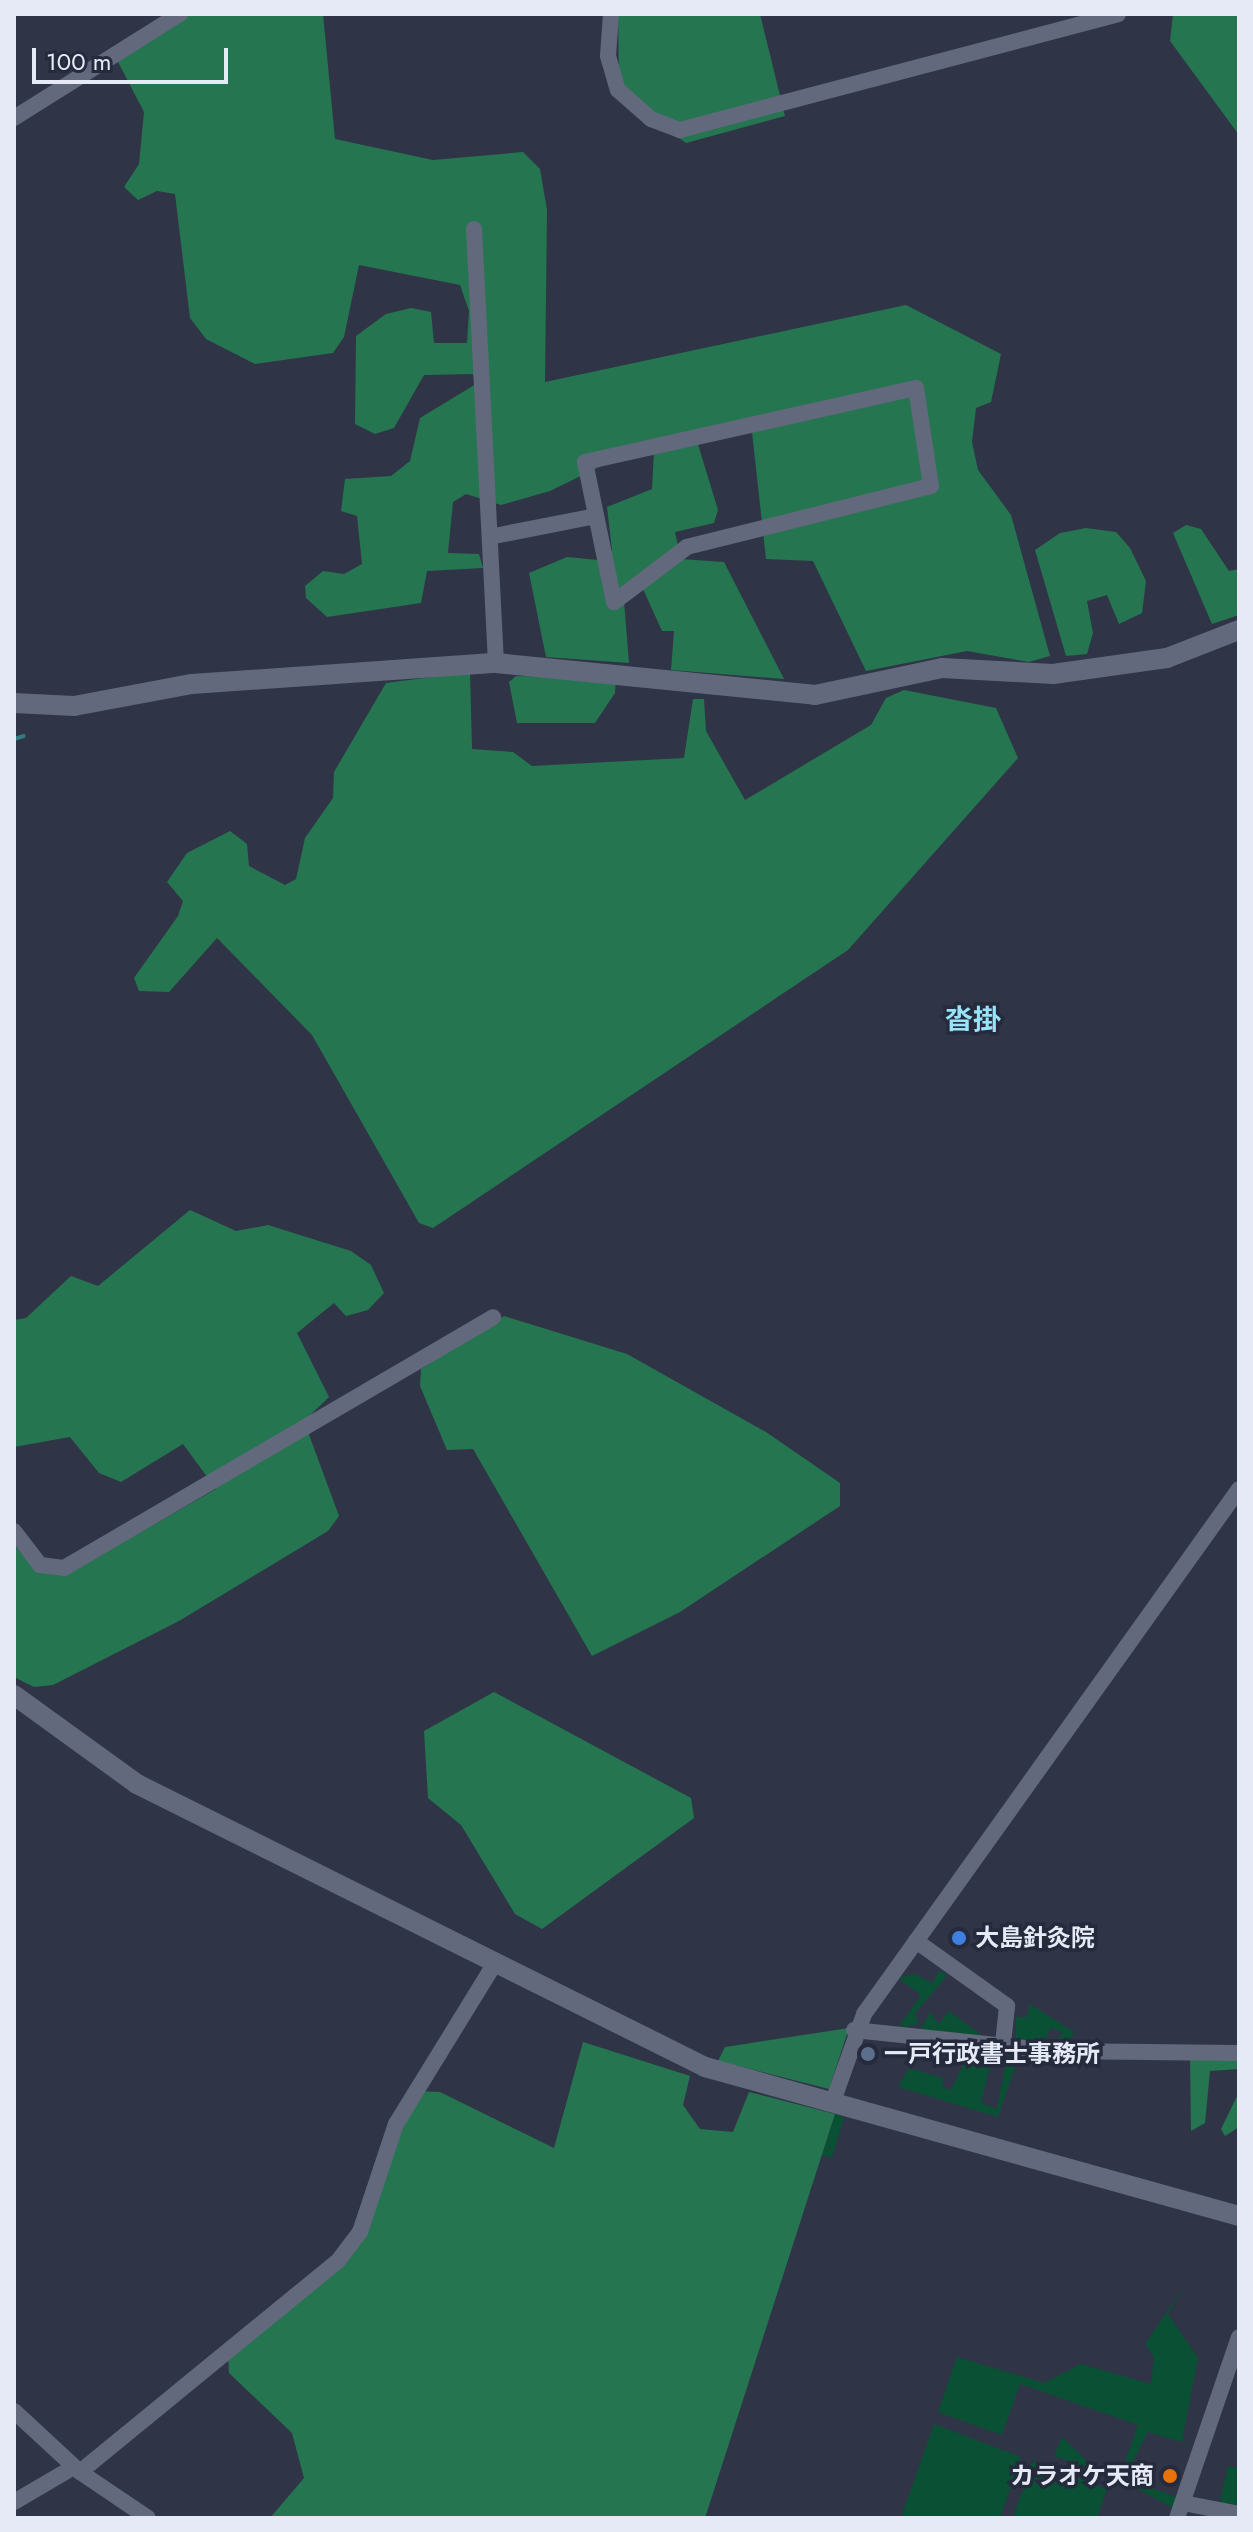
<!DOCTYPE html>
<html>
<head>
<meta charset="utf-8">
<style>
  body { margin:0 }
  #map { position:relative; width:1253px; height:2532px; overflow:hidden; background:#2f3547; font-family:Jost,"Noto Sans JP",sans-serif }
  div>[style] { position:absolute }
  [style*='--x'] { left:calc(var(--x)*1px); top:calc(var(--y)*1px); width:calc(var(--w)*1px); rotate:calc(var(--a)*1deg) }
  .green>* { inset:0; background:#0a5034 }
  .forest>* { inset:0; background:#257551 }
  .stream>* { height:4px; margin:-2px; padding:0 2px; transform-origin:2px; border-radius:2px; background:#327b80 }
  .minor>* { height:16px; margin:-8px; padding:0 8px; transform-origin:8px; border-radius:8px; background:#62697d }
  .tertiary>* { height:20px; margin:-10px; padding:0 10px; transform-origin:10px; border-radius:10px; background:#62697d }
  .dots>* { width:22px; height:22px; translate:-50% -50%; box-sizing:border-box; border:4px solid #252b3c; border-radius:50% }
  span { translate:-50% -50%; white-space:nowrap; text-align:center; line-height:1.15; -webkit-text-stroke:7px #252b3c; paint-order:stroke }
  .poi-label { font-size:24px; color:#e6eaf6; font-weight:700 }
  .left { translate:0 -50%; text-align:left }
  .right { translate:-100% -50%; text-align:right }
  .quarter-label { font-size:28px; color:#97e3f7; font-weight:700 }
  .frame { position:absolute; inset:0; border:16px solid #e6eaf6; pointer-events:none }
  .scale { position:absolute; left:32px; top:48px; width:196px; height:36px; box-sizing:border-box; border:4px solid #e6eaf6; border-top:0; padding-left:10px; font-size:24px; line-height:28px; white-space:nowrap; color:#e6eaf6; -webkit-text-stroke:6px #252b3c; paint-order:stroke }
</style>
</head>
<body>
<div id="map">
  <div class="green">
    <div style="clip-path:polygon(940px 1970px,947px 1976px,915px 2013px,919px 2024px,898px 2028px,921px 1995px,898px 1978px,915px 1974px,932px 1983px)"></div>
    <div style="clip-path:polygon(1030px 2004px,1074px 2032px,1067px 2046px,1056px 2046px,1062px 2032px,1051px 2028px,1042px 2045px,1016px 2041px,1016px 2017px,1027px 2017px)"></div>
    <div style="clip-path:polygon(949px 2011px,981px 2035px,920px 2030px,930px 2012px,939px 2024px)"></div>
    <div style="clip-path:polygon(972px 2047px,994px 2049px,981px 2103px,997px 2109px,1008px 2051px,1020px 2053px,998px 2117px,898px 2087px,909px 2068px,943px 2078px,942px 2087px,951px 2090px)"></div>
    <div style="clip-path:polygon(835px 2114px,844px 2117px,832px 2158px,822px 2155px)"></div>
    <div style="clip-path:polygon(1187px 2283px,1168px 2314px,1198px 2358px,1182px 2441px,1195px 2446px,1148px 2432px,1128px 2471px,1142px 2485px,1177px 2497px,1173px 2508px,1119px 2479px,1138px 2425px,1020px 2384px,1002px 2435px,938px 2412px,957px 2357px,1044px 2383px,1081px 2364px,1151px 2384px,1154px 2357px,1145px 2344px)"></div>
    <div style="clip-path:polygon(934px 2424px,1021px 2457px,1000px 2518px,901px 2518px)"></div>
    <div style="clip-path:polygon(1062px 2437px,1089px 2463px,1088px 2468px,1054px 2456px)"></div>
    <div style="clip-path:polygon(1033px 2461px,1107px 2489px,1097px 2518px,1013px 2518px)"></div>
    <div style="clip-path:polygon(1228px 2466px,1239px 2468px,1239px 2507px,1220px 2502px)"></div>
  </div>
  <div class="forest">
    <div style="clip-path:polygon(168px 14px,323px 14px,335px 139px,433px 160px,523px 152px,540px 169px,547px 210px,545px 382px,906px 305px,1001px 354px,991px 402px,976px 408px,972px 442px,978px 470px,1011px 515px,1050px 656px,1029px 662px,967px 651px,866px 671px,813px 561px,766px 559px,752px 432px,697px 441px,718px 510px,714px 523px,675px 532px,681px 559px,724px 562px,784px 679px,671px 670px,674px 631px,662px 631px,643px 589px,624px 601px,629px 663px,546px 657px,529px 573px,567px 557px,598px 560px,612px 550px,607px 507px,652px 489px,654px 451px,640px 447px,550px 491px,501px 505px,466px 494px,453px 502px,448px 553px,479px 554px,483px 568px,427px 571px,421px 603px,327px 617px,306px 598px,305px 586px,323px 571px,344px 574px,362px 564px,357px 516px,341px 511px,345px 479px,391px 476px,410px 461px,420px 418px,476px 384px,473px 374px,424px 375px,394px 428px,375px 434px,355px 424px,356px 336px,386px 314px,411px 308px,431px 312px,434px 343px,467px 343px,469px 311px,460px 285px,359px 265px,344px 337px,333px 353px,255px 364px,206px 339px,190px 318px,175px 194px,157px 191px,138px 200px,124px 187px,139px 164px,144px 112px,118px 62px)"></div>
    <div style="clip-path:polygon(618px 14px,760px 14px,785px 116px,686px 143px,635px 107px,619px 82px)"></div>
    <div style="clip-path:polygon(1173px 14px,1239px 14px,1239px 135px,1170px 41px)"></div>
    <div style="clip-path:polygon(1186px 525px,1201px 529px,1229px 571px,1239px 569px,1239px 615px,1212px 624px,1173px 533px)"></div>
    <div style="clip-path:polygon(1086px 528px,1116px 532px,1130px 548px,1146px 581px,1142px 613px,1119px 624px,1107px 595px,1087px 601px,1093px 633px,1087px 654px,1066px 656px,1035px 550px,1060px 533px)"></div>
    <div style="clip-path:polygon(470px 672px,472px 749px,513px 752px,532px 766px,684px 758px,693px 699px,704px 699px,706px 731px,745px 800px,871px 725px,886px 698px,904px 690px,996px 708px,1018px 758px,848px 950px,433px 1228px,419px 1223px,312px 1035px,217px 938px,169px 992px,139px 991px,134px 978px,178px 916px,183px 901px,167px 882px,187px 853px,230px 831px,247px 844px,249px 866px,285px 885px,296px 879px,305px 838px,333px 798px,334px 772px,386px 683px)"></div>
    <div style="clip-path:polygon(516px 676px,616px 678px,615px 693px,595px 723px,517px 723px,509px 682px)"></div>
    <div style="clip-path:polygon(190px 1210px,236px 1231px,268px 1225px,351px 1251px,371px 1265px,384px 1293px,368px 1310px,346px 1316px,334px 1303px,297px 1333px,329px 1397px,304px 1421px,339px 1516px,328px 1531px,179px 1621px,53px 1685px,34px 1687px,14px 1677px,14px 1545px,37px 1572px,66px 1575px,216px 1489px,183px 1444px,121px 1482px,99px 1473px,70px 1437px,14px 1447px,14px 1320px,26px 1318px,71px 1276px,98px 1286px)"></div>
    <div style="clip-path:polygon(504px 1316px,627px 1354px,766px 1432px,840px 1483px,840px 1506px,680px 1612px,592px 1656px,473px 1449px,447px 1450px,420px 1386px,421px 1369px)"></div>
    <div style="clip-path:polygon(494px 1692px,691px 1798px,694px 1818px,542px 1929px,515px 1914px,461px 1825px,428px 1798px,424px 1731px)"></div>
    <div style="clip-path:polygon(849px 2028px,829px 2089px,718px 2061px,725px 2047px)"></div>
    <div style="clip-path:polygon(583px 2042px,690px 2076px,683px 2105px,700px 2129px,733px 2132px,749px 2092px,835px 2114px,705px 2518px,270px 2518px,304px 2478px,292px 2433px,229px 2373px,228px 2354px,338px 2261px,416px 2091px,440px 2092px,554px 2148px)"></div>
    <div style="clip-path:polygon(1239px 2050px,1239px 2069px,1210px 2071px,1205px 2123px,1191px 2131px,1190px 2056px)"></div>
    <div style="clip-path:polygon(1239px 2092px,1239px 2127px,1225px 2136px,1221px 2129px)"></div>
  </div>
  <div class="stream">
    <div style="--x:14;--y:739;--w:10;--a:-17"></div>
  </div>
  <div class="minor">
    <div style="--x:611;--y:14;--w:42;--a:94.1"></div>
    <div style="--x:608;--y:56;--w:35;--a:74"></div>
    <div style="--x:618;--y:90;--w:44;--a:41.3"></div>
    <div style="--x:651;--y:119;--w:31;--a:21"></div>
    <div style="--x:680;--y:130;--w:453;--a:-14.8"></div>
    <div style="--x:14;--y:118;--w:196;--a:-32.1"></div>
    <div style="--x:474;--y:229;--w:435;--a:87.1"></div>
    <div style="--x:916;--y:388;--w:99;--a:81.3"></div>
    <div style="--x:931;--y:486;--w:252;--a:166"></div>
    <div style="--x:687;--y:547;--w:91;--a:143"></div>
    <div style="--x:614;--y:602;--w:143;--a:-101.7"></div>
    <div style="--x:585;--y:462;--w:339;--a:-12.6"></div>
    <div style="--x:494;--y:536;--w:104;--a:-11.1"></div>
    <div style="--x:14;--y:1531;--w:43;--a:52.6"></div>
    <div style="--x:40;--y:1565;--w:24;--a:7"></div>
    <div style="--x:64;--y:1568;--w:497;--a:-30.3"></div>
    <div style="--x:916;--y:1941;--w:112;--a:35.5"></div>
    <div style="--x:1007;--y:2006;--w:38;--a:96"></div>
    <div style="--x:854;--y:2030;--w:201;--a:6"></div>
    <div style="--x:1054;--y:2051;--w:185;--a:0.6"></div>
    <div style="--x:832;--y:2104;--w:96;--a:-70.4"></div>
    <div style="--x:864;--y:2014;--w:645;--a:-54.46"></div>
    <div style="--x:14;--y:2411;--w:90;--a:42.7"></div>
    <div style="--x:80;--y:2472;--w:82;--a:34.1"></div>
    <div style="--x:80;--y:2472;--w:333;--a:-39.3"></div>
    <div style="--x:338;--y:2261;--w:36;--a:-53"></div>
    <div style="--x:360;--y:2232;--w:114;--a:-71.6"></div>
    <div style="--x:396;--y:2124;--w:189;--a:-58.4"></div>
    <div style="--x:14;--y:2502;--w:69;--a:-30.3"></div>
    <div style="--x:1183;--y:2503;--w:57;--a:11.1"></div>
    <div style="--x:1177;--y:2518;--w:191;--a:-71.1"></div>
  </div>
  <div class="tertiary">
    <div style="--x:14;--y:703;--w:60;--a:2.9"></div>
    <div style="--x:74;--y:706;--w:120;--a:-10.6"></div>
    <div style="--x:192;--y:684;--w:305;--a:-4"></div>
    <div style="--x:496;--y:663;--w:321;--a:5.7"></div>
    <div style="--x:815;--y:695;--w:130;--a:-12"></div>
    <div style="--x:942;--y:668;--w:111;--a:3.1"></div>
    <div style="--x:1053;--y:674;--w:115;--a:-8"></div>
    <div style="--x:1167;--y:658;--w:77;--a:-21.3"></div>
    <div style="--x:14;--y:1695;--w:152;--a:35.9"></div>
    <div style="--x:137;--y:1784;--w:635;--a:26.48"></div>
    <div style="--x:705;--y:2067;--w:554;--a:15.59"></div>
  </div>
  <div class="dots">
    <div style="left:959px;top:1938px;background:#3f7fe0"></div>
    <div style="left:868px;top:2054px;background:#5c6f8a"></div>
    <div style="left:1170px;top:2476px;background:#e8710a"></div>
  </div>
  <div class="poi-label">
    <span class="left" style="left:975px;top:1938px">大島針灸院</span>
    <span class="left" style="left:884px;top:2054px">一戸行政書士事務所</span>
    <span class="right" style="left:1154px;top:2476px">カラオケ天商</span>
  </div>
  <div class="quarter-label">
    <span style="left:973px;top:1020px">沓掛</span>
  </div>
  <div class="frame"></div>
  <div class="scale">100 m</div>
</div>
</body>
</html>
